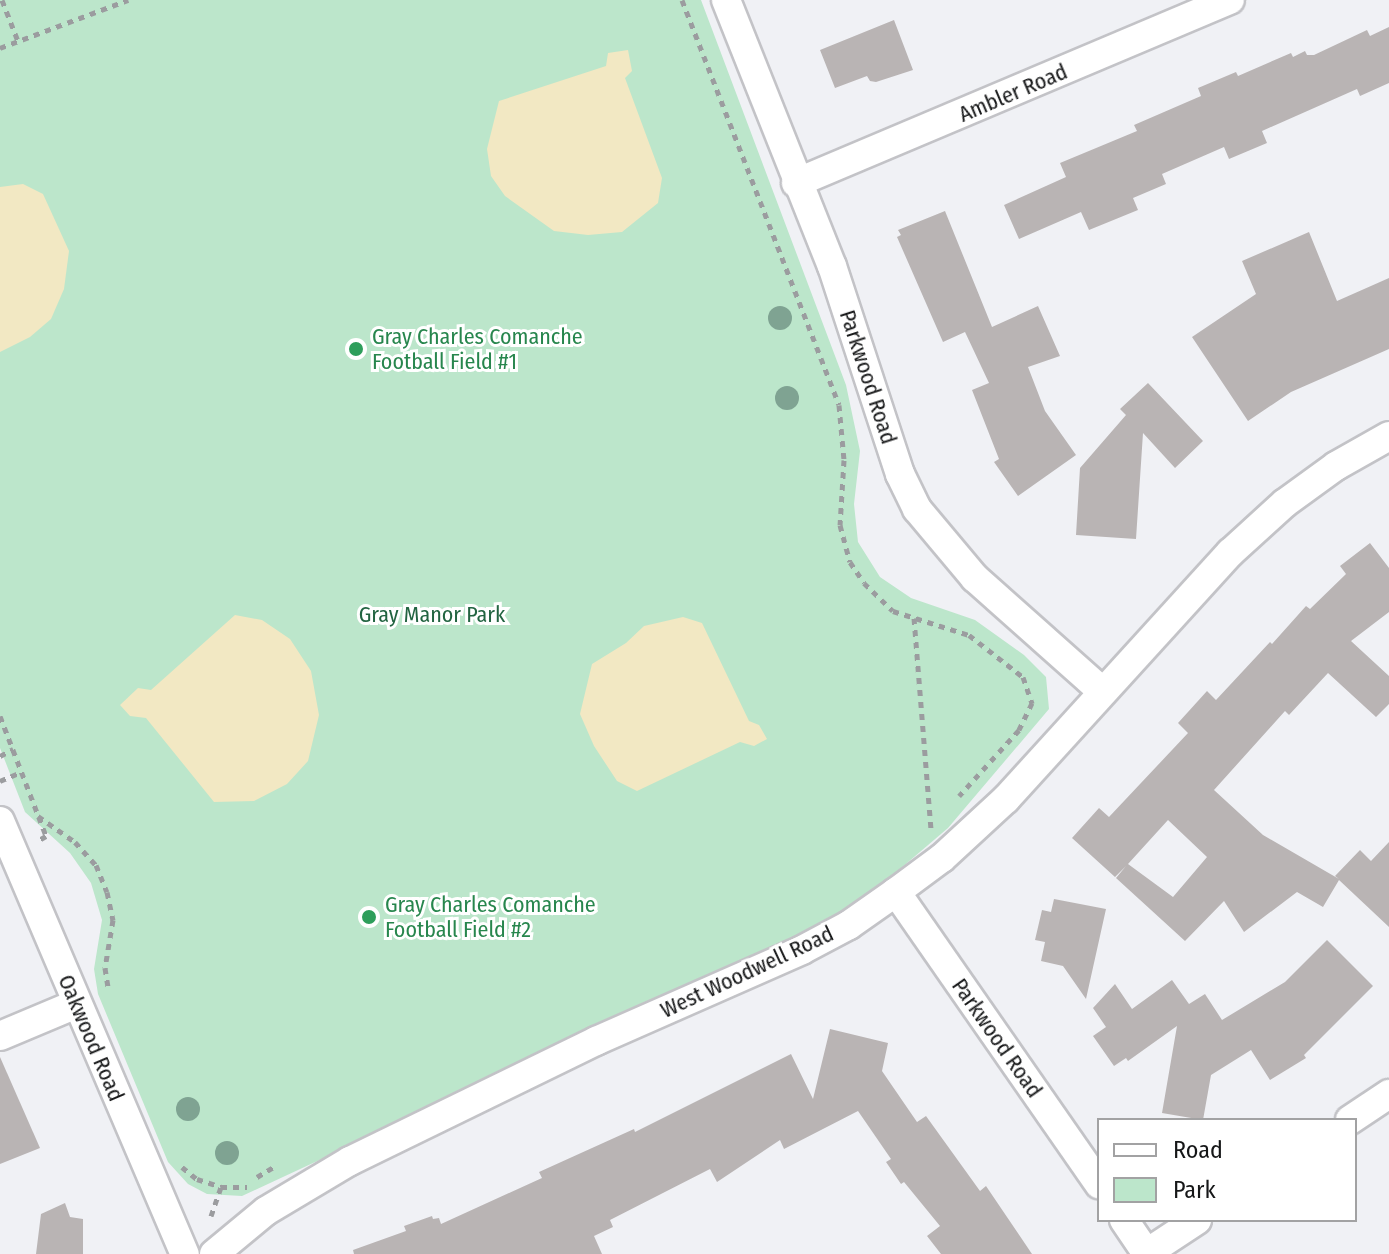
<!DOCTYPE html>
<html>
<head>
<meta charset="utf-8">
<style>
  body { margin:0 }
  #map { position:relative; width:1389px; height:1254px; overflow:hidden; background:#f0f1f5; font-family:"Fira Sans Condensed",sans-serif }
  div>[style] { position:absolute }
  [style*='--x'] { left:calc(var(--x)*1px); top:calc(var(--y)*1px); width:calc(var(--w)*1px); rotate:calc(var(--a)*1deg) }
  .green>* { inset:0; background:#bce6cb }
  .sand>* { inset:0; background:#f2e8c3 }
  .building>* { inset:0; background:#b9b4b4 }
  .path>* { height:5px; margin-top:-2.5px; transform-origin:0; background:repeating-linear-gradient(90deg,#9b9c9f 0 6px,transparent 0 12px) }
  .roads { filter:drop-shadow(2px 0 #c3c3c7) drop-shadow(-2px 0 #c3c3c7) drop-shadow(0 2px #c3c3c7) drop-shadow(0 -2px #c3c3c7) }
  .minor>* { height:28px; margin:-14px; padding:0 14px; transform-origin:14px; border-radius:14px; background:#fff }
  .trees>* { width:24px; height:24px; margin:-12px; border-radius:50%; background:#7fa392 }
  .dots>* { width:22px; height:22px; translate:-50% -50%; box-sizing:border-box; border:4px solid #fff; border-radius:50% }
  span { translate:-50% -50%; white-space:nowrap; text-align:center; line-height:1.15; -webkit-text-stroke:6px #fff; paint-order:stroke }
  .street-label { font-size:22px; color:#161718 }
  .leisure-label { font-size:22px; color:#27864d }
  .left { translate:0 -50%; text-align:left }
  .park-label { font-size:22px; color:#226441 }
  .legend { position:absolute; left:1097px; top:1118px; width:260px; height:104px; box-sizing:border-box; background:#fff; border:2px solid #a2a2a3; margin:0; padding:10px 14px; list-style:none; font-size:24px; color:#161718 }
  .legend li { display:flex; align-items:center; gap:16px; height:40px }
  .legend b { width:40px; border:2px solid #a2a2a3 }
</style>
</head>
<body>
<div id="map">
  <div class="green">
    <div style="clip-path:polygon(0 0,701px 0,846px 385px,860px 451px,854px 504px,858px 542px,880px 577px,911px 598px,975px 620px,1024px 655px,1046px 677px,1049px 709px,948px 828px,873px 892px,813px 930px,242px 1196px,207px 1194px,188px 1184px,168px 1162px,98px 994px,94px 969px,102px 920px,91px 883px,70px 853px,25px 812px,0 748px)"></div>
  </div>
  <div class="sand">
    <div style="clip-path:polygon(628px 50px,632px 71px,625px 78px,662px 178px,658px 203px,622px 232px,588px 235px,554px 231px,505px 196px,491px 176px,487px 149px,499px 101px,606px 66px,608px 53px)"></div>
    <div style="clip-path:polygon(23px 184px,43px 194px,69px 251px,64px 289px,51px 319px,30px 337px,0 352px,0 187px)"></div>
    <div style="clip-path:polygon(235px 615px,262px 620px,290px 639px,311px 671px,319px 715px,308px 761px,287px 784px,254px 801px,214px 802px,146px 718px,130px 716px,120px 705px,138px 688px,151px 690px)"></div>
    <div style="clip-path:polygon(683px 617px,702px 623px,749px 721px,759px 725px,767px 739px,754px 746px,740px 742px,637px 791px,617px 781px,594px 746px,580px 714px,592px 664px,626px 643px,644px 626px)"></div>
  </div>
  <div class="building">
    <div style="clip-path:polygon(894px 20px,913px 70px,876px 82px,870px 81px,867px 76px,835px 88px,820px 50px)"></div>
    <div style="clip-path:polygon(1389px 27px,1389px 83px,1360px 96px,1357px 89px,1262px 131px,1267px 143px,1229px 159px,1224px 147px,1162px 174px,1166px 184px,1133px 198px,1138px 210px,1089px 230px,1081px 212px,1019px 239px,1004px 205px,1066px 177px,1060px 163px,1137px 131px,1134px 125px,1201px 96px,1198px 88px,1236px 72px,1238px 76px,1291px 53px,1293px 57px,1305px 51px,1307px 55px,1314px 55px,1367px 30px,1370px 36px)"></div>
    <div style="clip-path:polygon(945px 211px,992px 327px,1038px 306px,1060px 356px,1028px 367px,1045px 411px,1076px 455px,1018px 496px,994px 462px,999px 459px,972px 390px,989px 383px,965px 332px,943px 342px,897px 237px,901px 235px,898px 230px)"></div>
    <div style="clip-path:polygon(1309px 232px,1337px 301px,1389px 278px,1389px 349px,1291px 392px,1248px 421px,1192px 337px,1256px 294px,1242px 261px)"></div>
    <div style="clip-path:polygon(1148px 383px,1203px 441px,1175px 468px,1143px 433px,1136px 539px,1076px 535px,1080px 468px,1126px 415px,1120px 409px)"></div>
    <div style="clip-path:polygon(evenodd,1370px 543px,1389px 568px,1389px 612px,1351px 641px,1389px 676px,1389px 704px,1376px 717px,1328px 673px,1289px 715px,1285px 711px,1214px 790px,1263px 835px,1339px 879px,1335px 876px,1360px 850px,1371px 861px,1389px 842px,1389px 927px,1339px 880px,1323px 907px,1297px 892px,1244px 932px,1224px 901px,1185px 941px,1116px 878px,1126px 866px,1115px 877px,1072px 838px,1099px 808px,1109px 817px,1188px 733px,1178px 723px,1207px 691px,1216px 700px,1270px 642px,1272px 644px,1306px 606px,1310px 609px,1346px 574px,1340px 566px,1370px 543px,1168px 820px,1207px 857px,1173px 897px,1128px 864px,1168px 820px)"></div>
    <div style="clip-path:polygon(1054px 899px,1106px 909px,1086px 999px,1063px 966px,1041px 961px,1045px 942px,1035px 940px,1042px 910px,1051px 912px)"></div>
    <div style="clip-path:polygon(1327px 940px,1373px 986px,1304px 1055px,1306px 1058px,1270px 1080px,1251px 1050px,1211px 1075px,1203px 1120px,1162px 1113px,1177px 1026px,1128px 1061px,1126px 1058px,1114px 1066px,1093px 1036px,1106px 1027px,1093px 1008px,1115px 984px,1132px 1009px,1172px 980px,1189px 1004px,1205px 994px,1222px 1020px,1285px 982px)"></div>
    <div style="clip-path:polygon(830px 1029px,888px 1043px,882px 1071px,917px 1122px,926px 1116px,980px 1191px,986px 1186px,1032px 1254px,941px 1254px,927px 1236px,940px 1226px,904px 1182px,901px 1184px,886px 1162px,891px 1159px,858px 1111px,784px 1149px,780px 1140px,717px 1182px,710px 1169px,610px 1220px,613px 1227px,594px 1236px,602px 1254px,354px 1254px,353px 1250px,406px 1231px,404px 1226px,432px 1216px,433px 1219px,439px 1218px,441px 1224px,542px 1178px,539px 1172px,634px 1129px,635px 1132px,791px 1054px,813px 1099px)"></div>
    <div style="clip-path:polygon(0 1057px,40px 1148px,0 1164px)"></div>
    <div style="clip-path:polygon(65px 1203px,70px 1217px,83px 1219px,83px 1254px,36px 1254px,41px 1214px)"></div>
  </div>
  <div class="path">
    <div style="--x:2;--y:0;--w:44;--a:68.7"></div>
    <div style="--x:682;--y:0;--w:434;--a:68.8"></div>
    <div style="--x:839;--y:405;--w:55;--a:84.8"></div>
    <div style="--x:844;--y:460;--w:65;--a:93.5"></div>
    <div style="--x:840;--y:525;--w:38;--a:75"></div>
    <div style="--x:850;--y:562;--w:25;--a:56"></div>
    <div style="--x:864;--y:583;--w:40;--a:44"></div>
    <div style="--x:893;--y:611;--w:80;--a:17.5"></div>
    <div style="--x:969;--y:635;--w:68;--a:37.9"></div>
    <div style="--x:1023;--y:677;--w:28;--a:71"></div>
    <div style="--x:1032;--y:703;--w:30;--a:116"></div>
    <div style="--x:1019;--y:730;--w:89;--a:132.3"></div>
    <div style="--x:0;--y:48;--w:137;--a:-20.6"></div>
    <div style="--x:914;--y:618;--w:212;--a:85.4"></div>
    <div style="--x:0;--y:716;--w:129;--a:69"></div>
    <div style="--x:46;--y:836;--w:8;--a:150"></div>
    <div style="--x:0;--y:756;--w:15;--a:-28"></div>
    <div style="--x:0;--y:781;--w:23;--a:-23"></div>
    <div style="--x:38;--y:816;--w:45;--a:35.1"></div>
    <div style="--x:75;--y:842;--w:31;--a:48"></div>
    <div style="--x:96;--y:865;--w:29;--a:68"></div>
    <div style="--x:107;--y:892;--w:29;--a:78"></div>
    <div style="--x:113;--y:920;--w:49;--a:99.5"></div>
    <div style="--x:105;--y:968;--w:20;--a:81"></div>
    <div style="--x:182;--y:1167;--w:19;--a:39"></div>
    <div style="--x:197;--y:1179;--w:25;--a:18"></div>
    <div style="--x:221;--y:1187;--w:26;--a:0"></div>
    <div style="--x:257;--y:1177;--w:21;--a:-31"></div>
    <div style="--x:211;--y:1216;--w:31;--a:-71"></div>
  </div>
  <div class="roads">
    <div class="minor">
      <div style="--x:726;--y:0;--w:286;--a:68.3"></div>
      <div style="--x:832;--y:266;--w:219;--a:71.9"></div>
      <div style="--x:900;--y:474;--w:39;--a:64"></div>
      <div style="--x:917;--y:509;--w:90;--a:50"></div>
      <div style="--x:975;--y:578;--w:171;--a:41.7"></div>
      <div style="--x:796;--y:183;--w:471;--a:-22.9"></div>
      <div style="--x:0;--y:821;--w:471;--a:66.9"></div>
      <div style="--x:896;--y:892;--w:356;--a:55.2"></div>
      <div style="--x:0;--y:1036;--w:82;--a:-22.8"></div>
      <div style="--x:1350;--y:1120;--w:47;--a:-33.7"></div>
      <div style="--x:1124;--y:1220;--w:41;--a:55.9"></div>
      <div style="--x:1147;--y:1253;--w:60;--a:-33.4"></div>
      <div style="--x:214;--y:1254;--w:67;--a:-39.6"></div>
      <div style="--x:266;--y:1211;--w:98;--a:-30.8"></div>
      <div style="--x:350;--y:1161;--w:274;--a:-26"></div>
      <div style="--x:596;--y:1041;--w:225;--a:-23.8"></div>
      <div style="--x:802;--y:950;--w:53;--a:-28"></div>
      <div style="--x:849;--y:925;--w:57;--a:-35.1"></div>
      <div style="--x:896;--y:892;--w:57;--a:-36.5"></div>
      <div style="--x:942;--y:858;--w:87;--a:-42.7"></div>
      <div style="--x:1006;--y:799;--w:333;--a:-47.7"></div>
      <div style="--x:1230;--y:553;--w:74;--a:-42.3"></div>
      <div style="--x:1285;--y:503;--w:63;--a:-36"></div>
      <div style="--x:1336;--y:466;--w:61;--a:-29.5"></div>
    </div>
  </div>
  <div class="trees">
    <div style="left:780px;top:318px"></div>
    <div style="left:787px;top:398px"></div>
    <div style="left:188px;top:1109px"></div>
    <div style="left:227px;top:1153px"></div>
  </div>
  <div class="dots">
    <div style="left:356px;top:349px;background:#2e9e5b"></div>
    <div style="left:369px;top:917px;background:#2e9e5b"></div>
  </div>
  <div class="street-label">
    <span style="left:1013px;top:93px;rotate:-23deg">Ambler Road</span>
    <span style="left:868px;top:377px;rotate:72deg">Parkwood Road</span>
    <span style="left:747px;top:972px;rotate:-25deg">West Woodwell Road</span>
    <span style="left:91px;top:1038px;rotate:67deg">Oakwood Road</span>
    <span style="left:997px;top:1038px;rotate:55deg">Parkwood Road</span>
  </div>
  <div class="leisure-label">
    <span class="left" style="left:372px;top:349px">Gray Charles Comanche<br>Football Field #1</span>
    <span class="left" style="left:385px;top:917px">Gray Charles Comanche<br>Football Field #2</span>
  </div>
  <div class="park-label">
    <span style="left:432px;top:615px">Gray Manor Park</span>
  </div>
  <ul class="legend">
  <li><b style="height:10px;background:#fff"></b>Road</li>
  <li><b style="height:22px;background:#bce6cb"></b>Park</li>
  </ul>
</div>
</body>
</html>
